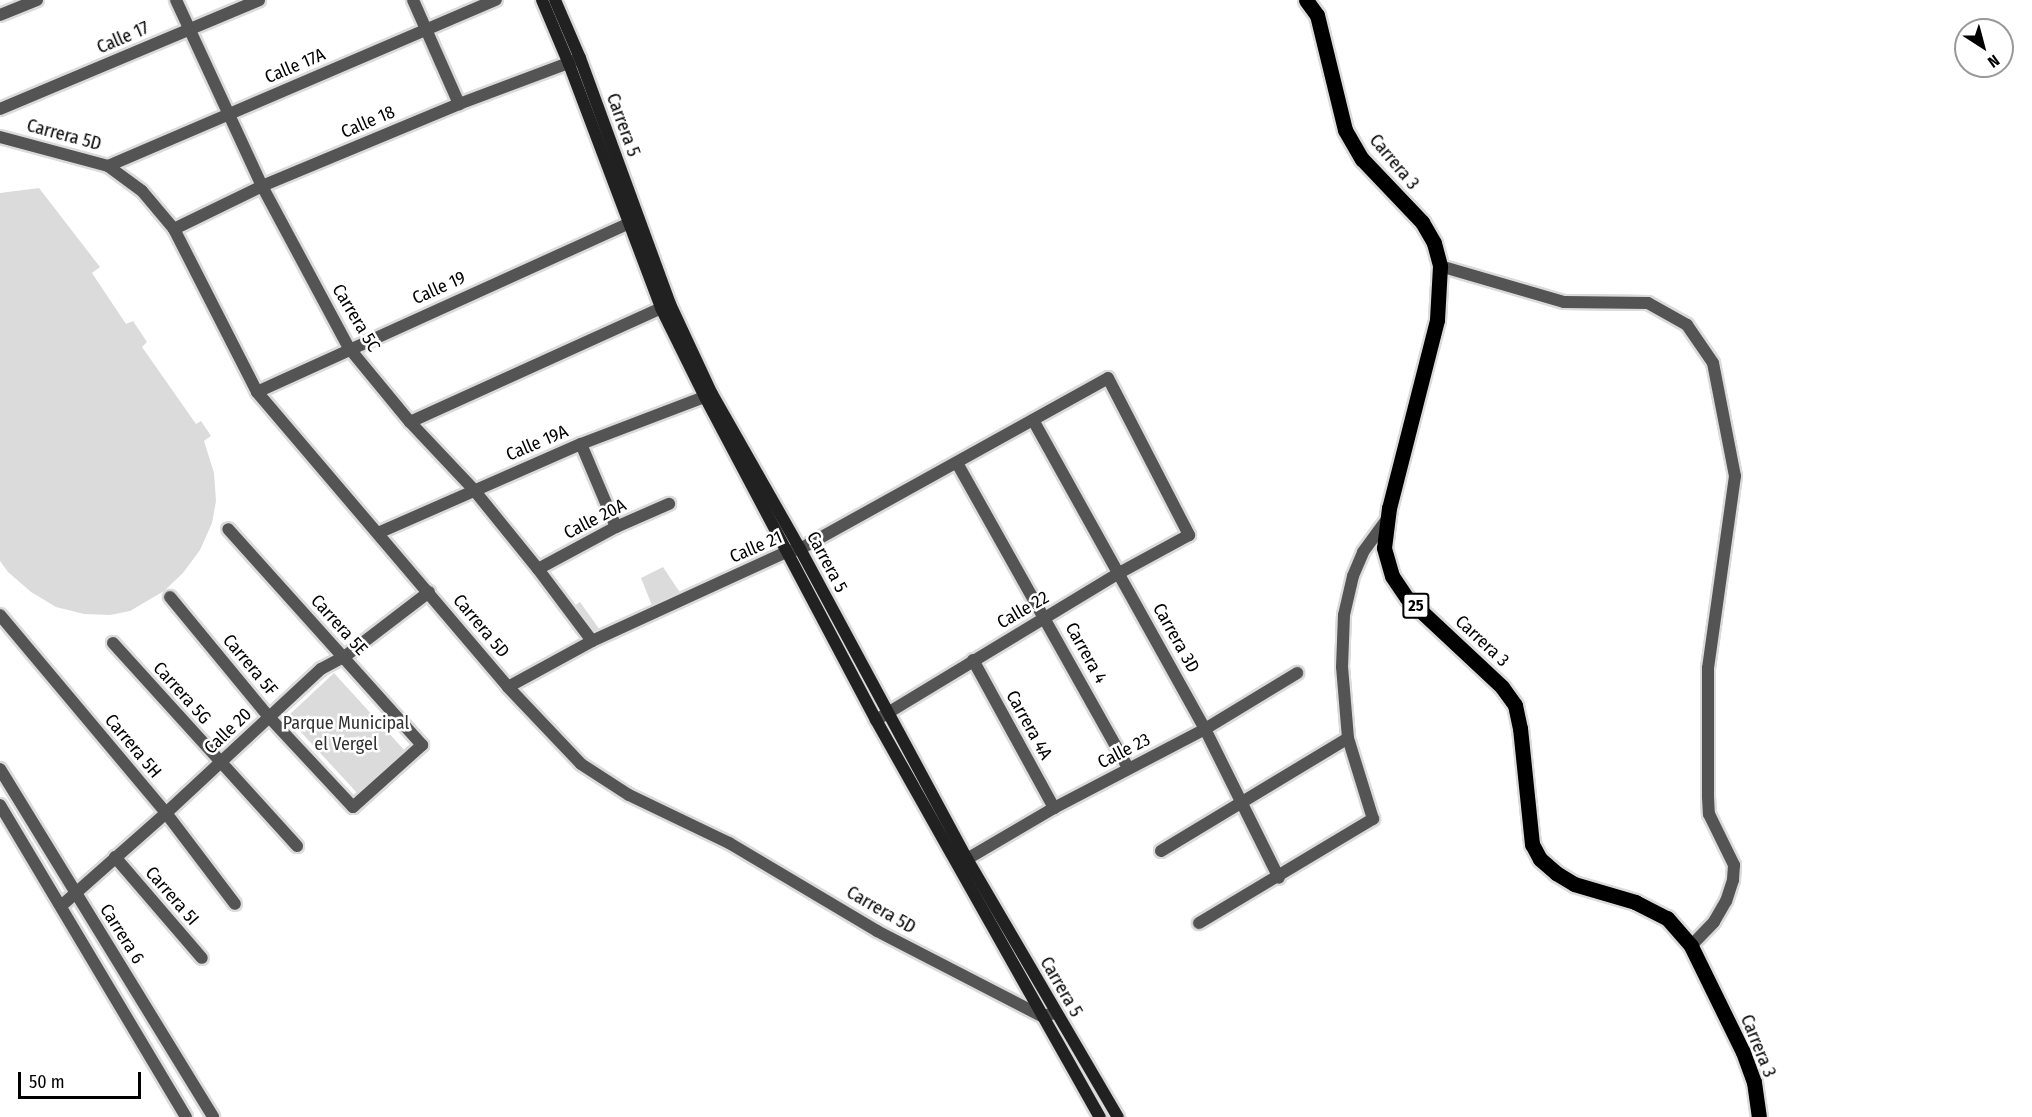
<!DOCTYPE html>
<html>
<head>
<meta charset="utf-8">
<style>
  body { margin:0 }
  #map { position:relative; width:2032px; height:1117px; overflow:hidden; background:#fff; font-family:"Fira Sans Condensed",sans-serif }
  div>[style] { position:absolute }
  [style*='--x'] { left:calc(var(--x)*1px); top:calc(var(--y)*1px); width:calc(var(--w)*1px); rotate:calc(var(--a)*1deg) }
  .green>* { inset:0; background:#dbdbdb }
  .roads { filter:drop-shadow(2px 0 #dbdbdb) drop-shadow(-2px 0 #dbdbdb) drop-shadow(0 2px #dbdbdb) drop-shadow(0 -2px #dbdbdb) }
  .street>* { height:12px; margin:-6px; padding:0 6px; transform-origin:6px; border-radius:6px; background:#545454 }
  .secondary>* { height:12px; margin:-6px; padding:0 6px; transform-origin:6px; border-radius:6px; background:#212121 }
  .primary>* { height:15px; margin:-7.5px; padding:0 7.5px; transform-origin:7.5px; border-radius:7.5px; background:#000 }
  span { translate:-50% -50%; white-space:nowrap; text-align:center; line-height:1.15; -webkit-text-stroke:5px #fff; paint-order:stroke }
  .shield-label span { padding:2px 4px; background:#fff; border:2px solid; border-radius:4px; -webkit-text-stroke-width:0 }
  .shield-label { font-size:16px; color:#000; font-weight:700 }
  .street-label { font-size:18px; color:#000 }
  .park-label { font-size:18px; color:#323232 }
  .north { position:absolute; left:1954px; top:18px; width:60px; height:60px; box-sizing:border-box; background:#fff; border:2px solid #999; border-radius:50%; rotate:144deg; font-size:16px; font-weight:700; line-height:24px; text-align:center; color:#000 }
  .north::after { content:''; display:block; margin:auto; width:21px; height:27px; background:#000; clip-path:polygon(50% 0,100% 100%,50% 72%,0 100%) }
  .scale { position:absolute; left:18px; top:1072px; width:123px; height:27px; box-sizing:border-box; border:3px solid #000; border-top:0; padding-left:8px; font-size:18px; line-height:21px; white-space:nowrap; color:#000; -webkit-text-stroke:4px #fff; paint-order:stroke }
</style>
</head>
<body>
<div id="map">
  <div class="green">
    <div style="clip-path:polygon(39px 188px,100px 267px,92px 273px,126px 324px,133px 321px,147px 342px,142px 347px,196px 424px,201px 421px,211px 436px,204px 441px,214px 473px,216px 501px,212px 523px,200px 550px,183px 573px,164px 591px,130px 611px,110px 615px,84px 614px,56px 607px,31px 592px,8px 572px,0 561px,0 193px)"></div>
    <div style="clip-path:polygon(663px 567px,681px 594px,655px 609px,592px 635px,571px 608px,580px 602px,600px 630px,653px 608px,641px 578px)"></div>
    <div style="clip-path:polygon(334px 673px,406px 752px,359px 795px,287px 717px)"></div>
  </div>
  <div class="roads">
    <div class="street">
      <div style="--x:176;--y:0;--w:205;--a:65.2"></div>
      <div style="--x:262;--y:186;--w:184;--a:61.8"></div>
      <div style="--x:349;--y:348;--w:96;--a:50.5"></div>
      <div style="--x:410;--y:422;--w:93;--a:46.7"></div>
      <div style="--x:474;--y:490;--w:102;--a:51"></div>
      <div style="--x:538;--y:569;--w:90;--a:53.1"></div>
      <div style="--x:413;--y:0;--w:114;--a:66.1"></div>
      <div style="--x:0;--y:15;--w:40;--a:-22"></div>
      <div style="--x:0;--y:109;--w:281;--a:-22.8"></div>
      <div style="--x:0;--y:137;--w:112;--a:15"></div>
      <div style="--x:108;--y:166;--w:42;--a:36.3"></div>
      <div style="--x:142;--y:191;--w:50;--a:49.9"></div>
      <div style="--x:174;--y:229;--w:183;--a:63"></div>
      <div style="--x:257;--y:392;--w:387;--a:49.6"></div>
      <div style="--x:508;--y:687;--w:106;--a:46.5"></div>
      <div style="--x:581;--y:764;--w:57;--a:32.9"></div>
      <div style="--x:629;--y:795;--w:111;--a:25.6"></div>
      <div style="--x:729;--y:843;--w:172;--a:30.7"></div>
      <div style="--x:877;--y:931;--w:186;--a:27.3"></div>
      <div style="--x:1042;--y:1016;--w:13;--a:-13"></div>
      <div style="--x:108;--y:166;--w:422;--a:-23.2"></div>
      <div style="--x:174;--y:229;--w:98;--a:-26"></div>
      <div style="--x:262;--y:186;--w:213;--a:-22.6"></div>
      <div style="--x:459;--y:104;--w:125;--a:-20.6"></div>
      <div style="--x:1440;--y:266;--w:129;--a:16.2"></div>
      <div style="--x:1564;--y:302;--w:84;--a:0.7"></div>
      <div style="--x:1648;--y:303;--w:45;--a:29.4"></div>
      <div style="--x:1687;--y:325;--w:46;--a:55.6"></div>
      <div style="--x:1713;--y:363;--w:115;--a:79"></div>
      <div style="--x:1735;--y:476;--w:194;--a:98"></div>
      <div style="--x:1708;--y:668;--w:129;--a:90"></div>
      <div style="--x:1708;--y:797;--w:17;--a:87"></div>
      <div style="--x:1709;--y:814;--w:57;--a:63.9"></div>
      <div style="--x:1734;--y:865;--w:15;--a:94"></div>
      <div style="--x:1733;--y:880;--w:22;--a:108"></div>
      <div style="--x:1726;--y:901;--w:24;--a:120"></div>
      <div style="--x:1714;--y:922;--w:33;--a:134"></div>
      <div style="--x:257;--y:392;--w:407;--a:-24.4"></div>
      <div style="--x:628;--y:224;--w:10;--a:-11"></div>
      <div style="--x:1033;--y:420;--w:354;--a:60.9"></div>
      <div style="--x:1205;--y:729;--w:166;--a:63.6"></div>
      <div style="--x:410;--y:422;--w:276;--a:-24.4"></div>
      <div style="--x:581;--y:444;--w:90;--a:67.1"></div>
      <div style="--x:957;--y:463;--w:350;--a:60.7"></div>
      <div style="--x:378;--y:533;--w:222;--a:-23.7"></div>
      <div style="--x:581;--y:444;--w:140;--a:-20.9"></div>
      <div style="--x:538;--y:569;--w:89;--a:-28.3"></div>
      <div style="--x:616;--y:527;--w:58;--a:-23.5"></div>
      <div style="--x:170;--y:597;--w:156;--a:50.5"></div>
      <div style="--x:269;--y:717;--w:123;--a:47"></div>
      <div style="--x:353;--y:807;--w:93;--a:-41.9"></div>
      <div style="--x:422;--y:745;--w:290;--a:-131.9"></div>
      <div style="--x:0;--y:615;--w:258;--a:50"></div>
      <div style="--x:166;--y:813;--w:114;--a:52.8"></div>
      <div style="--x:113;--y:643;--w:274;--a:47.8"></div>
      <div style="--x:973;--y:660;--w:169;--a:61.3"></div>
      <div style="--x:508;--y:687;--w:96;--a:-28.7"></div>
      <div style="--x:592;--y:641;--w:217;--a:-24.6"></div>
      <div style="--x:789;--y:551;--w:11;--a:-10"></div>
      <div style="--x:800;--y:549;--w:352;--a:-29"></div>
      <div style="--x:1108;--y:378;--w:177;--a:62.7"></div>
      <div style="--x:1189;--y:535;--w:80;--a:151.5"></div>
      <div style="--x:1119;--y:573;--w:284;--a:148.8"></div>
      <div style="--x:0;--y:769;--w:408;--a:58.5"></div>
      <div style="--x:0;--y:805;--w:363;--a:59.2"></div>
      <div style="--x:1161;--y:851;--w:218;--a:-31.1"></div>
      <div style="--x:115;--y:857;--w:133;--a:49.3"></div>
      <div style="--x:967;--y:859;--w:101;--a:-30.4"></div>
      <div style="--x:1054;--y:808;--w:170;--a:-27.6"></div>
      <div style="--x:1205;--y:729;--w:108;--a:-31.3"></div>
      <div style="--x:61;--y:906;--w:140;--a:-41.5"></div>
      <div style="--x:166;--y:813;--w:212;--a:-42.9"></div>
      <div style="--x:321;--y:669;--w:26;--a:-28"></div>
      <div style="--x:344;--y:657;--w:107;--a:-37.4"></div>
      <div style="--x:1199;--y:923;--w:203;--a:-30.9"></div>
      <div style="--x:1373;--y:819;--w:85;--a:-107.2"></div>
      <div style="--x:1348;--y:738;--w:71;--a:-94.8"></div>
      <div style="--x:1342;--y:667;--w:52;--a:-87.8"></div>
      <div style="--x:1344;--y:615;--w:40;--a:-77"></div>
      <div style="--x:1353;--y:576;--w:26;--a:-67"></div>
      <div style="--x:1363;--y:552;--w:42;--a:-53.7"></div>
    </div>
    <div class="secondary">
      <div style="--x:542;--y:0;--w:69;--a:67.1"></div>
      <div style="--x:569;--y:64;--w:261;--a:69.3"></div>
      <div style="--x:661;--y:308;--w:99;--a:63.7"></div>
      <div style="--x:705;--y:397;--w:365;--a:62.1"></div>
      <div style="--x:876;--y:720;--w:456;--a:60.6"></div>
      <div style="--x:555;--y:0;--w:63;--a:66.7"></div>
      <div style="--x:580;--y:58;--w:262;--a:69.9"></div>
      <div style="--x:670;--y:304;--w:99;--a:65"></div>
      <div style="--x:712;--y:394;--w:178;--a:60.4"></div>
      <div style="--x:800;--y:549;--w:352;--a:61.7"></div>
      <div style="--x:967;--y:859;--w:299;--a:59.7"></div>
    </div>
    <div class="primary">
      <div style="--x:1306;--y:0;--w:19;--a:54"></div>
      <div style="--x:1317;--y:15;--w:118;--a:76.3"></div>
      <div style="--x:1345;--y:130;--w:34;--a:60"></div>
      <div style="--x:1362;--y:159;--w:87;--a:46.4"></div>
      <div style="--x:1422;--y:222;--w:24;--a:60"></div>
      <div style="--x:1434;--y:243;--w:24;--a:75"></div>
      <div style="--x:1440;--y:266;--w:54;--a:93.2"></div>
      <div style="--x:1437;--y:320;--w:194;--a:104.3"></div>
      <div style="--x:1389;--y:508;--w:40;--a:97.1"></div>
      <div style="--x:1384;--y:548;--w:29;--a:74"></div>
      <div style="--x:1392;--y:576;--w:27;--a:56"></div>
      <div style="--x:1407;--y:598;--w:130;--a:43.1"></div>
      <div style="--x:1502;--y:687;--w:22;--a:54"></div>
      <div style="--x:1515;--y:705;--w:24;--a:78"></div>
      <div style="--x:1520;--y:728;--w:117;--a:84.1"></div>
      <div style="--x:1532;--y:844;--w:17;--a:62"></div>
      <div style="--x:1540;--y:859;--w:21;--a:41"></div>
      <div style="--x:1556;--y:873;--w:21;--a:31"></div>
      <div style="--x:1574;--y:884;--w:64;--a:16.4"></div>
      <div style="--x:1635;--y:902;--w:36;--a:27"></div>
      <div style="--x:1667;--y:918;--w:37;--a:49"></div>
      <div style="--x:1691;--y:946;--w:118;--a:63.9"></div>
      <div style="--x:1743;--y:1052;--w:32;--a:70"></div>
      <div style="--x:1754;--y:1082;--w:35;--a:82"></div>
    </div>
  </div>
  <div class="shield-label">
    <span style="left:1416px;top:606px">25</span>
  </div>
  <div class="street-label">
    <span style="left:123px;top:38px;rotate:-23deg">Calle 17</span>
    <span style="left:295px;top:66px;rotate:-23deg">Calle 17A</span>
    <span style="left:368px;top:122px;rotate:-23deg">Calle 18</span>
    <span style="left:623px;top:125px;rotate:70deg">Carrera 5</span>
    <span style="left:64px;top:135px;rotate:15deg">Carrera 5D</span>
    <span style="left:1394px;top:162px;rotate:50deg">Carrera 3</span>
    <span style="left:439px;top:288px;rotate:-24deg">Calle 19</span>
    <span style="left:356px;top:318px;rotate:59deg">Carrera 5C</span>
    <span style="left:537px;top:443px;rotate:-23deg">Calle 19A</span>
    <span style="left:595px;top:519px;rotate:-27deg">Calle 20A</span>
    <span style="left:756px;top:547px;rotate:-23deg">Calle 21</span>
    <span style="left:827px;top:562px;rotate:62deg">Carrera 5</span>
    <span style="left:1023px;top:610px;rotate:-30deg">Calle 22</span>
    <span style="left:339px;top:625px;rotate:48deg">Carrera 5E</span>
    <span style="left:481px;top:626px;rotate:50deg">Carrera 5D</span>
    <span style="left:1176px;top:638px;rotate:61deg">Carrera 3D</span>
    <span style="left:1482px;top:641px;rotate:43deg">Carrera 3</span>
    <span style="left:1086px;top:653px;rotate:61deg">Carrera 4</span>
    <span style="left:250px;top:665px;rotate:50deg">Carrera 5F</span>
    <span style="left:182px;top:693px;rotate:48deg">Carrera 5G</span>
    <span style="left:1029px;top:725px;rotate:61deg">Carrera 4A</span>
    <span style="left:228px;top:731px;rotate:-44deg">Calle 20</span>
    <span style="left:133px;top:746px;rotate:50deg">Carrera 5H</span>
    <span style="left:1124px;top:751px;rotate:-27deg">Calle 23</span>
    <span style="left:172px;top:896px;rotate:49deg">Carrera 5I</span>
    <span style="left:881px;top:910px;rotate:30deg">Carrera 5D</span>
    <span style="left:122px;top:934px;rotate:58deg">Carrera 6</span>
    <span style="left:1061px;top:987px;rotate:60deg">Carrera 5</span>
    <span style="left:1758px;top:1046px;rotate:68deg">Carrera 3</span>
  </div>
  <div class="park-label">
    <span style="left:346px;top:734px">Parque Municipal<br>el Vergel</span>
  </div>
  <div class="north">N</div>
  <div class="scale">50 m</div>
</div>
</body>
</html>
